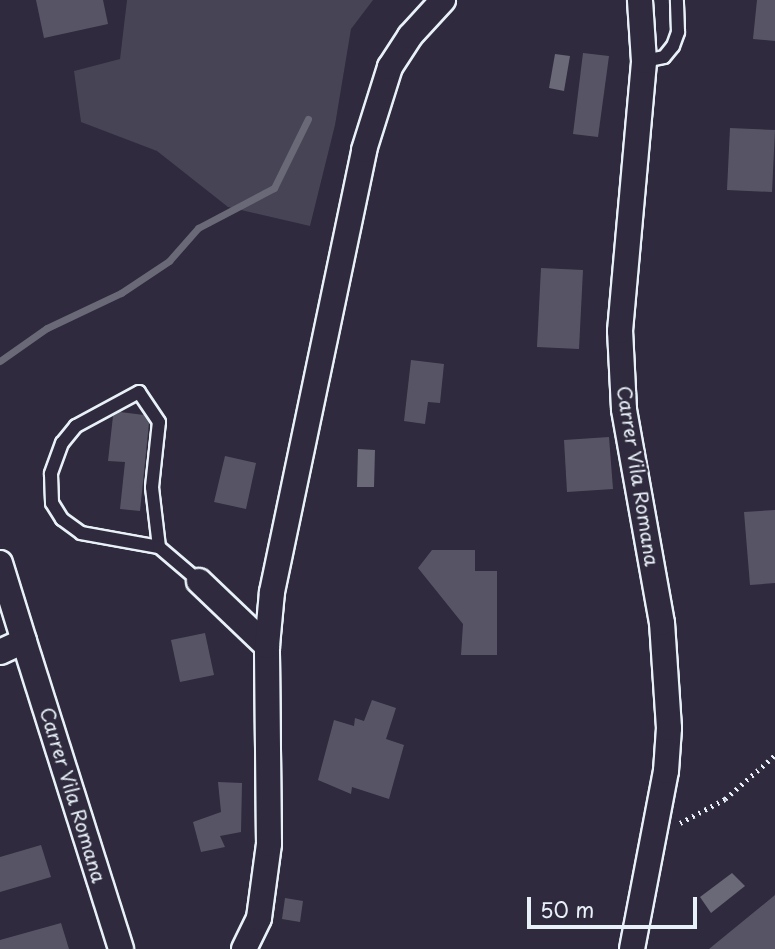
<!DOCTYPE html>
<html>
<head>
<meta charset="utf-8">
<style>
  body { margin:0 }
  #map { position:relative; width:775px; height:949px; overflow:hidden; background:#2f2a3d; font-family:"Playpen Sans",sans-serif }
  div>[style] { position:absolute }
  [style*='--x'] { left:calc(var(--x)*1px); top:calc(var(--y)*1px); width:calc(var(--w)*1px); rotate:calc(var(--a)*1deg) }
  .green>* { inset:0; background:#464455 }
  .water>* { inset:0; background:#696978 }
  .stream>* { height:7px; margin:-3.5px; padding:0 3.5px; transform-origin:3.5px; border-radius:3.5px; background:#696978 }
  .building>* { inset:0; background:#575565 }
  .path>* { height:4.5px; margin-top:-2.25px; transform-origin:0; background:repeating-linear-gradient(90deg,#e8f1f8 0 2px,transparent 0 7px) }
  .roads { filter:drop-shadow(2px 0 #e8f1f8) drop-shadow(-2px 0 #e8f1f8) drop-shadow(0 2px #e8f1f8) drop-shadow(0 -2px #e8f1f8) }
  .lane>* { height:12px; margin:-6px; padding:0 6px; transform-origin:6px; border-radius:6px; background:#2f2a3d }
  .street>* { height:24px; margin:-12px; padding:0 12px; transform-origin:12px; border-radius:12px; background:#2f2a3d }
  span { translate:-50% -50%; white-space:nowrap; text-align:center; line-height:1.15; -webkit-text-stroke:5px #2f2a3d; paint-order:stroke }
  .street-label { font-size:19px; color:#e8f1f8 }
  .scale { position:absolute; left:527px; top:897px; width:170px; height:32px; box-sizing:border-box; border:4px solid #e8f1f8; border-top:0; padding-left:9px; font-size:21px; line-height:24px; white-space:nowrap; color:#e8f1f8; -webkit-text-stroke:5px #2f2a3d; paint-order:stroke }
</style>
</head>
<body>
<div id="map">
  <div class="green">
    <div style="clip-path:polygon(127px 0,373px 0,351px 29px,335px 125px,310px 226px,228px 207px,157px 151px,81px 122px,74px 71px,120px 59px)"></div>
  </div>
  <div class="water">
    <div style="clip-path:polygon(555px 54px,570px 56px,564px 91px,549px 88px)"></div>
    <div style="clip-path:polygon(358px 449px,375px 450px,374px 487px,357px 487px)"></div>
    <div style="clip-path:polygon(732px 873px,745px 886px,711px 913px,700px 897px)"></div>
  </div>
  <div class="stream">
    <div style="--x:0;--y:361;--w:57;--a:-35.1"></div>
    <div style="--x:47;--y:328;--w:82;--a:-25.3"></div>
    <div style="--x:121;--y:293;--w:58;--a:-33.7"></div>
    <div style="--x:169;--y:261;--w:44;--a:-48.7"></div>
    <div style="--x:198;--y:228;--w:86;--a:-27.8"></div>
    <div style="--x:274;--y:188;--w:77;--a:-63.8"></div>
  </div>
  <div class="building">
    <div style="clip-path:polygon(36px 0,103px 0,108px 24px,44px 38px)"></div>
    <div style="clip-path:polygon(757px 0,775px 0,775px 41px,753px 39px)"></div>
    <div style="clip-path:polygon(583px 53px,609px 56px,598px 137px,573px 134px)"></div>
    <div style="clip-path:polygon(730px 128px,775px 130px,772px 192px,727px 190px)"></div>
    <div style="clip-path:polygon(541px 268px,583px 270px,579px 349px,537px 347px)"></div>
    <div style="clip-path:polygon(411px 360px,444px 364px,440px 403px,428px 402px,425px 424px,404px 421px)"></div>
    <div style="clip-path:polygon(120px 412px,144px 415px,149px 423px,140px 511px,120px 509px,125px 462px,108px 461px,113px 416px)"></div>
    <div style="clip-path:polygon(609px 437px,613px 489px,567px 492px,564px 440px)"></div>
    <div style="clip-path:polygon(225px 456px,256px 463px,246px 509px,214px 502px)"></div>
    <div style="clip-path:polygon(775px 510px,775px 583px,750px 585px,744px 512px)"></div>
    <div style="clip-path:polygon(432px 550px,475px 550px,475px 571px,497px 571px,497px 655px,461px 655px,463px 624px,418px 568px)"></div>
    <div style="clip-path:polygon(205px 633px,214px 675px,180px 682px,171px 640px)"></div>
    <div style="clip-path:polygon(372px 700px,396px 708px,386px 739px,404px 745px,389px 799px,352px 787px,351px 794px,318px 780px,334px 720px,354px 726px,355px 718px,364px 721px)"></div>
    <div style="clip-path:polygon(218px 782px,242px 783px,241px 832px,220px 836px,225px 847px,201px 852px,193px 822px,221px 812px)"></div>
    <div style="clip-path:polygon(41px 845px,51px 877px,0 892px,0 857px)"></div>
    <div style="clip-path:polygon(775px 895px,775px 949px,709px 949px)"></div>
    <div style="clip-path:polygon(285px 898px,303px 901px,300px 922px,282px 919px)"></div>
    <div style="clip-path:polygon(61px 923px,69px 949px,0 949px,0 940px)"></div>
  </div>
  <div class="path">
    <div style="--x:680;--y:823;--w:51;--a:-28.1"></div>
    <div style="--x:725;--y:799;--w:67;--a:-41.3"></div>
  </div>
  <div class="roads">
    <div class="lane">
      <div style="--x:644;--y:61;--w:20;--a:-11"></div>
      <div style="--x:664;--y:57;--w:14;--a:-51"></div>
      <div style="--x:673;--y:46;--w:15;--a:-70"></div>
      <div style="--x:678;--y:32;--w:32;--a:-92"></div>
      <div style="--x:159;--y:547;--w:60;--a:-96.7"></div>
      <div style="--x:152;--y:487;--w:65;--a:-83.9"></div>
      <div style="--x:159;--y:422;--w:36;--a:-124"></div>
      <div style="--x:139;--y:392;--w:72;--a:151.6"></div>
      <div style="--x:76;--y:426;--w:22;--a:129"></div>
      <div style="--x:62;--y:443;--w:33;--a:110"></div>
      <div style="--x:51;--y:474;--w:29;--a:88"></div>
      <div style="--x:52;--y:503;--w:19;--a:58"></div>
      <div style="--x:62;--y:519;--w:24;--a:36"></div>
      <div style="--x:81;--y:533;--w:79;--a:10.2"></div>
      <div style="--x:159;--y:547;--w:52;--a:40.4"></div>
    </div>
    <div class="street">
      <div style="--x:0;--y:563;--w:82;--a:72.9"></div>
      <div style="--x:199;--y:581;--w:94;--a:43.7"></div>
      <div style="--x:0;--y:652;--w:26;--a:-25"></div>
      <div style="--x:24;--y:641;--w:323;--a:72.5"></div>
      <div style="--x:244;--y:949;--w:34;--a:-64"></div>
      <div style="--x:259;--y:918;--w:75;--a:-82.3"></div>
      <div style="--x:269;--y:844;--w:198;--a:-90.6"></div>
      <div style="--x:267;--y:646;--w:54;--a:-84.7"></div>
      <div style="--x:272;--y:592;--w:451;--a:-78.2"></div>
      <div style="--x:364;--y:150;--w:87;--a:-72.6"></div>
      <div style="--x:390;--y:67;--w:37;--a:-57"></div>
      <div style="--x:410;--y:36;--w:49;--a:-47.5"></div>
      <div style="--x:632;--y:949;--w:181;--a:-79.2"></div>
      <div style="--x:666;--y:771;--w:43;--a:-86"></div>
      <div style="--x:669;--y:728;--w:105;--a:-93.8"></div>
      <div style="--x:662;--y:623;--w:217;--a:-100.1"></div>
      <div style="--x:624;--y:409;--w:78;--a:-92.9"></div>
      <div style="--x:620;--y:331;--w:271;--a:-84.9"></div>
      <div style="--x:644;--y:61;--w:61;--a:-93.8"></div>
    </div>
  </div>
  <div class="street-label">
    <span style="left:638px;top:476px;rotate:81deg">Carrer Vila Romana</span>
    <span style="left:73px;top:795px;rotate:73deg">Carrer Vila Romana</span>
  </div>
  <div class="scale">50 m</div>
</div>
</body>
</html>
